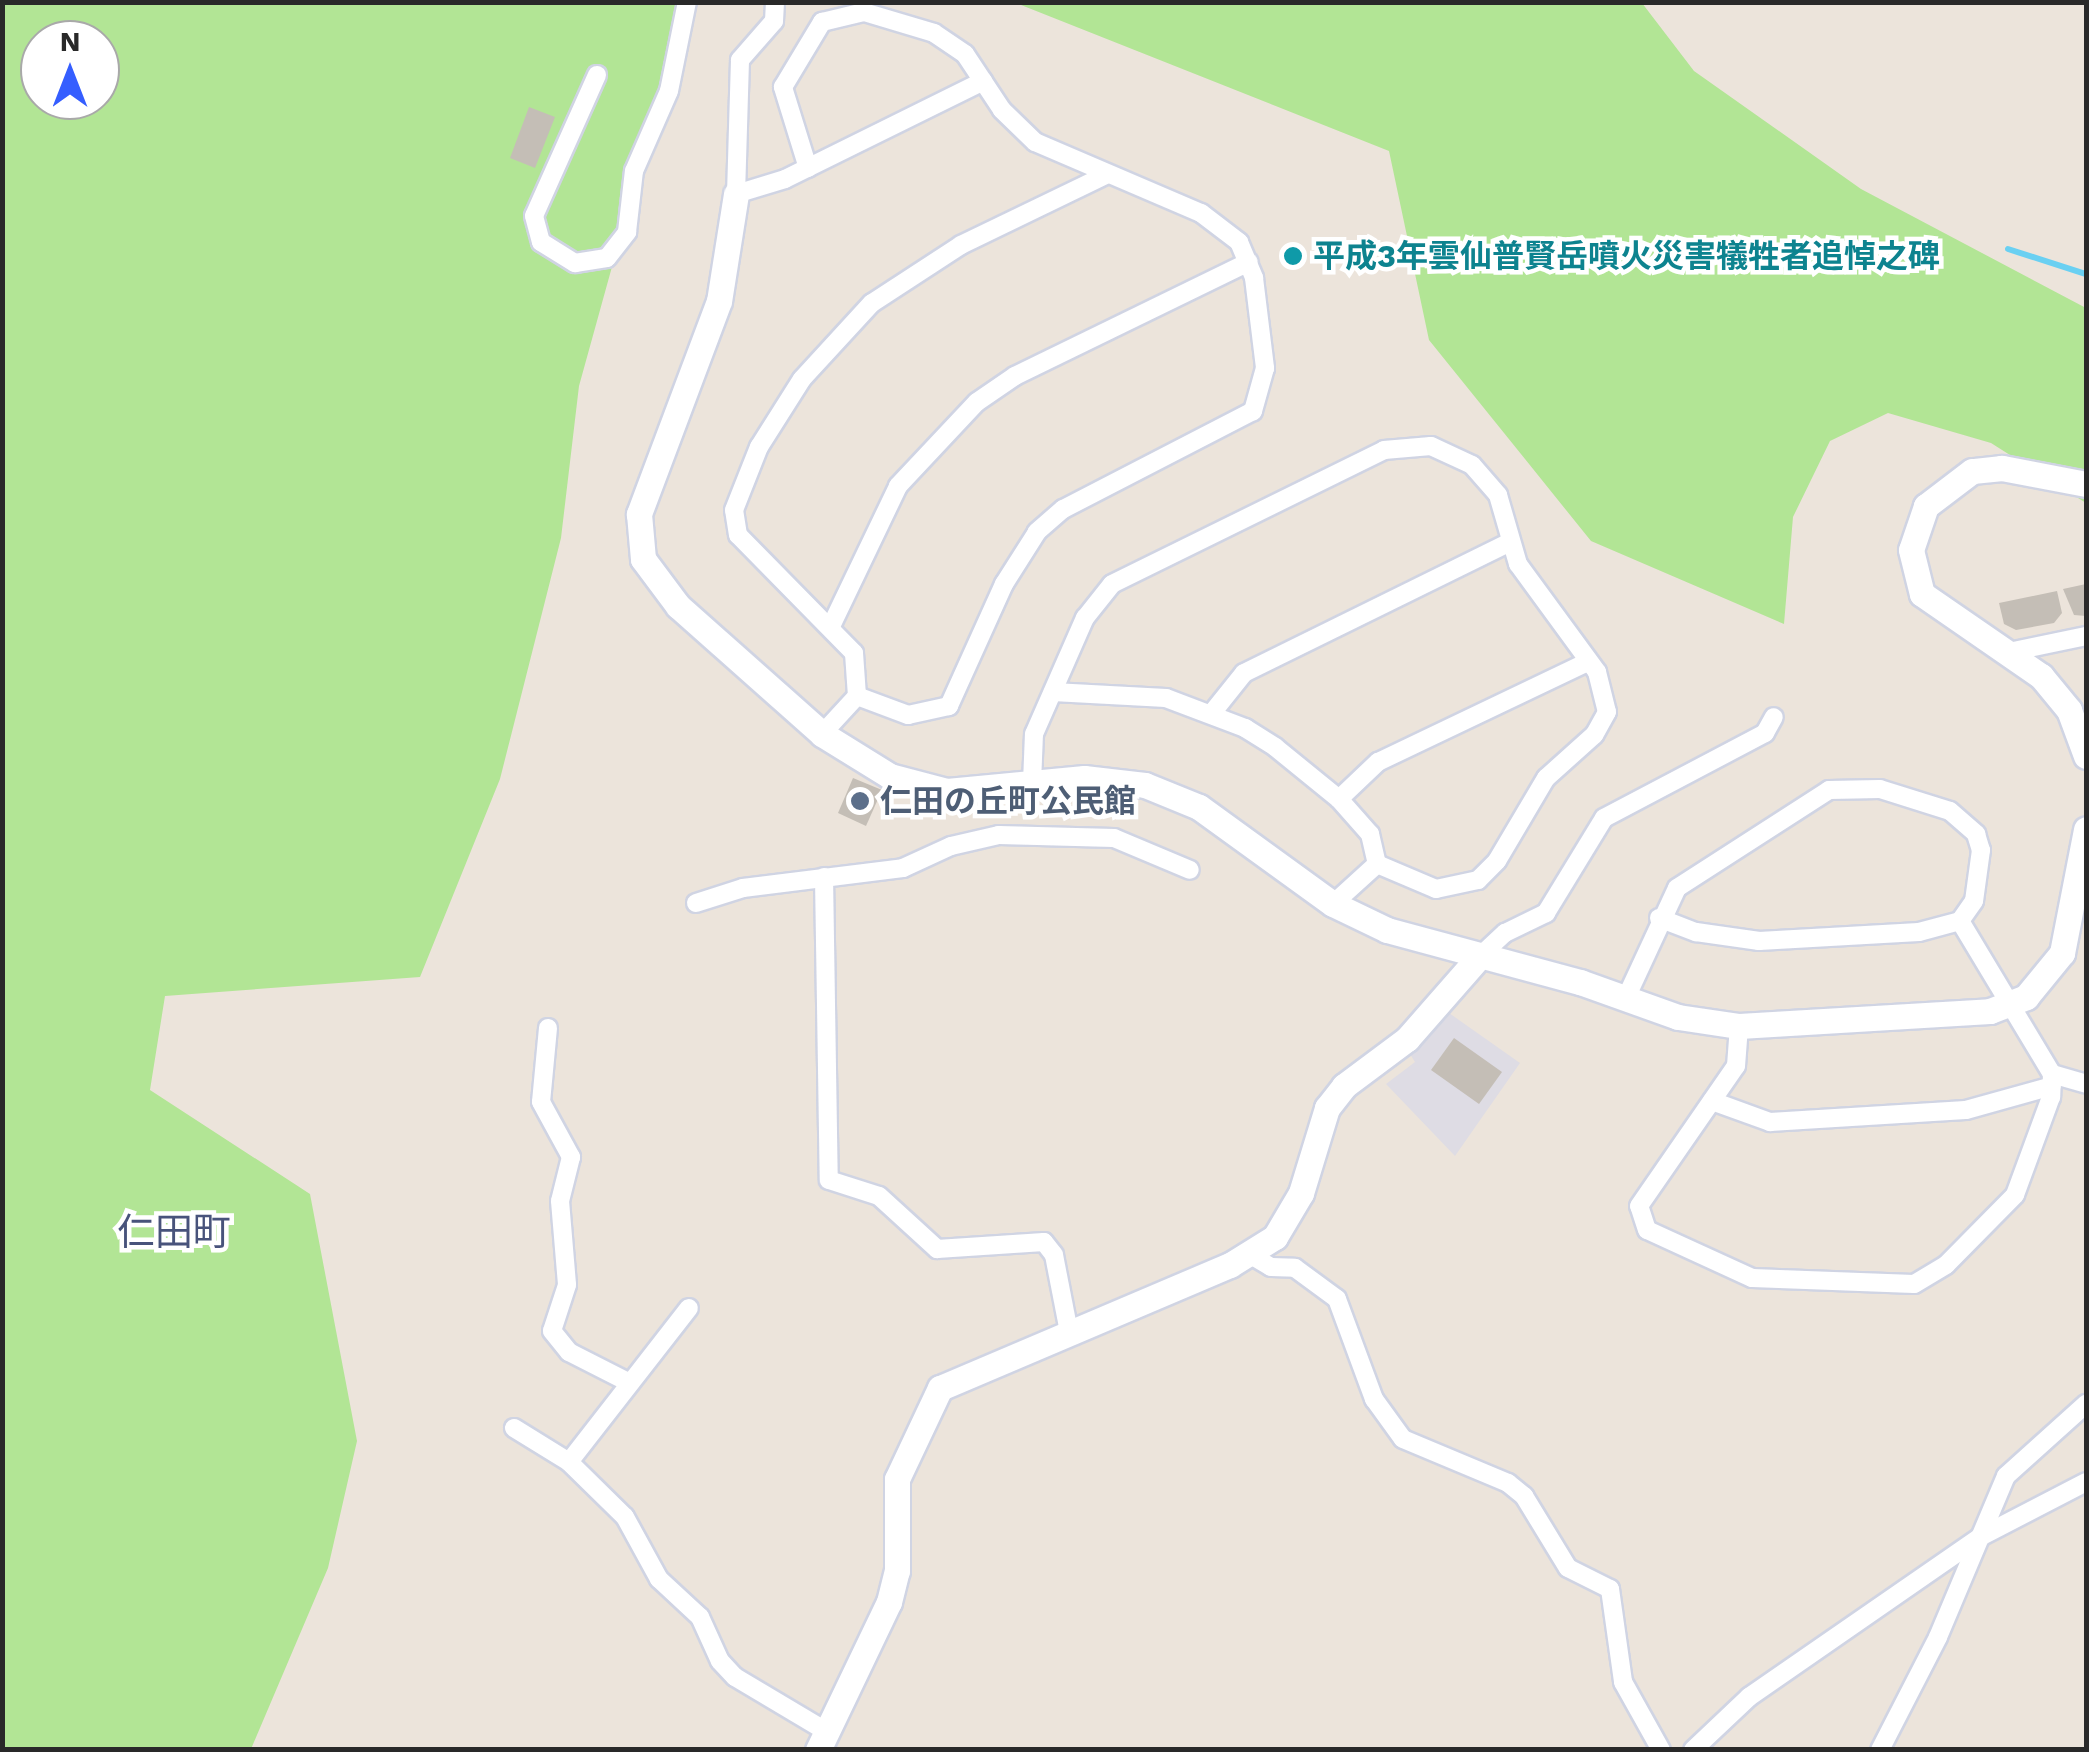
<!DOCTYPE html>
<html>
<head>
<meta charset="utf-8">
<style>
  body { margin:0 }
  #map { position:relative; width:2089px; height:1752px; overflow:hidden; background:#ece4db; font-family:"Work Sans","Noto Sans JP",sans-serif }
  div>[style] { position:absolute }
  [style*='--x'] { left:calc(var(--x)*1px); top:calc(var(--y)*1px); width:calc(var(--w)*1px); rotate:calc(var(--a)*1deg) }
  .industrial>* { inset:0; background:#dedce4 }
  .green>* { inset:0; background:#b2e595 }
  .stream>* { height:6px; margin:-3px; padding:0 3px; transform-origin:3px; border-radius:3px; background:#6ad0f2 }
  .building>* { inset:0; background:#c4beb6 }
  .roads { filter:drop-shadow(2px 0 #d0d4e3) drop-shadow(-2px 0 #d0d4e3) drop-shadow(0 2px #d0d4e3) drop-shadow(0 -2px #d0d4e3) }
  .street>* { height:18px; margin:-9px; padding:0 9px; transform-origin:9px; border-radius:9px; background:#fff }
  .secondary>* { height:25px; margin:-12.5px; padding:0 12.5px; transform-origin:12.5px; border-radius:12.5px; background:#fff }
  .dots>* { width:28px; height:28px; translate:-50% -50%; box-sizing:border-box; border:5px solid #fff; border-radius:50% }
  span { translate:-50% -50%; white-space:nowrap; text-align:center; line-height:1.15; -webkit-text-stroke:9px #fff; paint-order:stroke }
  .culture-label { font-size:32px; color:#0d838f; font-weight:700 }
  .left { translate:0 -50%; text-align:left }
  .service-label { font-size:32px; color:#4e5e75; font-weight:700 }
  .quarter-label { font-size:38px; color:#48537b }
  .frame { position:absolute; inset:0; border:5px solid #292929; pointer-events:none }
  .north { position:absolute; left:20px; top:20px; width:100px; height:100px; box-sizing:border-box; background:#fff; border:2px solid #a9a9a9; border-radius:50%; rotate:0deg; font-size:28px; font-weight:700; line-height:40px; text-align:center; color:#292929 }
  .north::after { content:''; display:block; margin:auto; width:35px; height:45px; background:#355eff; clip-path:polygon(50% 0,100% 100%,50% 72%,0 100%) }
</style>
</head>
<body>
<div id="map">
  <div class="industrial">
    <div style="clip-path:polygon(1449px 1013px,1520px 1063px,1455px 1156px,1386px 1084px,1415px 1062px,1410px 1054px)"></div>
  </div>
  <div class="green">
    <div style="clip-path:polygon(evenodd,3px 3px,685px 3px,579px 386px,561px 538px,500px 779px,420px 977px,165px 996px,150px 1090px,310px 1194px,357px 1441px,328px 1568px,251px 1749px,3px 1750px,3px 3px,40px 40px,100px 40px,100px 100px,40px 100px,40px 40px)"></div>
    <div style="clip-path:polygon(1016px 3px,1642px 3px,1694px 71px,1861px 189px,2086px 308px,2086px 503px,1991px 443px,1888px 413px,1830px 441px,1793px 517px,1784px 624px,1591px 541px,1429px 340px,1389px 151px)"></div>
  </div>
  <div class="stream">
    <div style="--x:2008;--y:249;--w:82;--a:17.8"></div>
  </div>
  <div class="building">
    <div style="clip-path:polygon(529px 107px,555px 117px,535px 168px,510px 158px)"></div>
    <div style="clip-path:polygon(2086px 584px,2086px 616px,2074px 615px,2063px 589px)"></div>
    <div style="clip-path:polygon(2057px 591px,2062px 613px,2054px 623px,2016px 630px,2004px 624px,1999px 603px)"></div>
    <div style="clip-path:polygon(853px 778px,882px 790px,866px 826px,838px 813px)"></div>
    <div style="clip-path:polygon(1454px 1038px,1502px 1072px,1479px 1104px,1431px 1070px)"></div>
  </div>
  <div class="roads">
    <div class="street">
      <div style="--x:775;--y:2;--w:19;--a:93"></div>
      <div style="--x:774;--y:21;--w:52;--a:131.1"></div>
      <div style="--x:740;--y:60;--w:134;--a:91.7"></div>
      <div style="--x:736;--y:194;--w:51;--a:-17"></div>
      <div style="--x:785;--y:179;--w:221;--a:-26.3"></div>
      <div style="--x:597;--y:75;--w:154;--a:114.1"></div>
      <div style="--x:534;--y:216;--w:27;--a:75"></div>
      <div style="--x:541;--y:242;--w:40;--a:32"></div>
      <div style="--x:575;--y:263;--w:32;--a:-9"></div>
      <div style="--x:607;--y:258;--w:33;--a:-52"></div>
      <div style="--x:627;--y:232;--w:61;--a:-83.5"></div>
      <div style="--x:634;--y:171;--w:87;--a:-66.4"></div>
      <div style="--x:669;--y:91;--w:91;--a:-78.6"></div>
      <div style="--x:808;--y:168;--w:85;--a:-107.2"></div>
      <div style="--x:783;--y:87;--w:76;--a:-59"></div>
      <div style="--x:822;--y:22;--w:43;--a:-13.4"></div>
      <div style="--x:864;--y:12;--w:73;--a:16.7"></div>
      <div style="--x:934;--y:33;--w:37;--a:34"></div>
      <div style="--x:965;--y:54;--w:67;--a:56.5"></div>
      <div style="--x:1002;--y:110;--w:46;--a:44.1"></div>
      <div style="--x:1035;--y:142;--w:181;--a:23.2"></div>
      <div style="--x:1201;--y:213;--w:48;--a:37.3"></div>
      <div style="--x:1239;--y:242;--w:39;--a:67"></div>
      <div style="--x:1254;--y:278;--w:91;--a:83"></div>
      <div style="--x:1265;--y:368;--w:45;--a:105.6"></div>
      <div style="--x:1253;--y:411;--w:214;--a:152.7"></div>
      <div style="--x:1063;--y:509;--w:35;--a:139"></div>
      <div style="--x:1037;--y:532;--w:62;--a:122.4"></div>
      <div style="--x:1004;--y:584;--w:134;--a:114.3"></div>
      <div style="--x:949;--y:706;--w:42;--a:167.6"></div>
      <div style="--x:908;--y:715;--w:54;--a:-159.6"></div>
      <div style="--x:832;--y:624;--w:153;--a:-64.4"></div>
      <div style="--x:898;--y:486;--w:115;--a:-46.8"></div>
      <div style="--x:977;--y:402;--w:46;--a:-34.4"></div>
      <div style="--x:1015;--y:376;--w:260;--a:-26"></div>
      <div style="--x:2009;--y:652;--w:79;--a:-11.7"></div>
      <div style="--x:1053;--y:692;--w:113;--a:3"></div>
      <div style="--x:1166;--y:698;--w:85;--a:20.8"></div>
      <div style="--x:1245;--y:728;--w:36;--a:32"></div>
      <div style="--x:1275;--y:747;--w:82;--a:39.1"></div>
      <div style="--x:1339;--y:799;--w:47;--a:48.5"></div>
      <div style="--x:1370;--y:834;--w:31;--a:77"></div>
      <div style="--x:1377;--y:864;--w:59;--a:137.7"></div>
      <div style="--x:1212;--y:713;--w:51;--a:-51.3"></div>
      <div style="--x:1244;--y:673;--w:297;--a:-26.2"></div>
      <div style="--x:822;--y:734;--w:52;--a:-47.4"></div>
      <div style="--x:857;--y:696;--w:43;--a:-94"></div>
      <div style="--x:854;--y:653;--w:165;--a:-134.5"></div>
      <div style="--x:738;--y:535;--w:25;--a:-99"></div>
      <div style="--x:734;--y:510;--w:68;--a:-68.4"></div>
      <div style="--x:759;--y:447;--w:80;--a:-57.7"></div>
      <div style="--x:802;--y:379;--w:103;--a:-47.4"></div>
      <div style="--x:872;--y:303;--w:106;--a:-33.1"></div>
      <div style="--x:961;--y:245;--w:161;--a:-25.8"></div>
      <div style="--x:1032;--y:783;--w:49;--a:-87.7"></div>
      <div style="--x:1034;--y:734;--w:127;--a:-66.3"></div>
      <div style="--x:1085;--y:618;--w:43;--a:-51.5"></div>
      <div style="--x:1112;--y:584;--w:303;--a:-26.2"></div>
      <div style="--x:1384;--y:450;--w:47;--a:-4.9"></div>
      <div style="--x:1431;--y:446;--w:45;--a:24.9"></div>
      <div style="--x:1472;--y:465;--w:40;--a:49"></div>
      <div style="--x:1498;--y:495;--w:72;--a:73.8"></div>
      <div style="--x:1518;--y:564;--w:134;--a:53.8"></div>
      <div style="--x:1597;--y:672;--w:41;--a:76"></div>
      <div style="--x:1607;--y:712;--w:26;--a:119"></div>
      <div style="--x:1594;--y:735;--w:64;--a:138.1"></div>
      <div style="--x:1546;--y:778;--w:96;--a:120.6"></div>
      <div style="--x:1497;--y:861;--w:27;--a:135"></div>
      <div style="--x:1478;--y:880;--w:43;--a:167.9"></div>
      <div style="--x:1436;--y:889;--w:64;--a:-157"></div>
      <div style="--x:1339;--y:799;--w:54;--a:-43.5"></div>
      <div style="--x:1378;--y:762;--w:233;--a:-25.5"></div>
      <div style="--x:824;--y:877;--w:303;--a:89.1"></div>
      <div style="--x:829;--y:1180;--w:52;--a:17.7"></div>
      <div style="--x:879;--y:1196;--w:79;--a:42.4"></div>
      <div style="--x:937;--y:1249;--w:107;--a:-3.7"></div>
      <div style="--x:1044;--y:1242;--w:16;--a:52"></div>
      <div style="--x:1054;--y:1255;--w:78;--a:79"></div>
      <div style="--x:696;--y:903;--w:49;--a:-17.7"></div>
      <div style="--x:743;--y:888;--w:161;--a:-7.1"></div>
      <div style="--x:903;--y:868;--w:53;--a:-24.6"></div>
      <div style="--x:951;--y:846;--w:49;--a:-12.9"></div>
      <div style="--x:999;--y:835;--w:115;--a:1.5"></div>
      <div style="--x:1114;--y:838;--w:82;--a:22.8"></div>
      <div style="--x:1659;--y:918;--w:40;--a:21"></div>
      <div style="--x:1696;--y:932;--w:64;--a:8.1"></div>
      <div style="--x:1759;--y:941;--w:160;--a:-3.2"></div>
      <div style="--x:1919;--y:932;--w:42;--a:-15"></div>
      <div style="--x:1478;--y:958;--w:37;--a:-43"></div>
      <div style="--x:1505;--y:933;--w:46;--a:-26"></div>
      <div style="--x:1546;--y:913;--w:111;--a:-58.6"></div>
      <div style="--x:1604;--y:818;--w:182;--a:-27.8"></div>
      <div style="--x:1765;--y:733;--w:18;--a:-61"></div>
      <div style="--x:1626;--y:998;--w:121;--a:-65.1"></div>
      <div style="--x:1677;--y:888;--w:181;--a:-32.8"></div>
      <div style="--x:1829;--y:790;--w:51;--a:-1.1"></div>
      <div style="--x:1880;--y:789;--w:73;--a:17.4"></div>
      <div style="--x:1950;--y:811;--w:35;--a:41"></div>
      <div style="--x:1976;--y:834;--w:17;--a:73"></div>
      <div style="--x:1981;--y:850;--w:51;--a:97.8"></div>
      <div style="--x:1974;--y:901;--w:24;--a:125"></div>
      <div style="--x:1960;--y:921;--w:179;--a:59"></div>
      <div style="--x:2052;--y:1074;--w:23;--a:92"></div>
      <div style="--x:2051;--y:1097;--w:104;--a:110.2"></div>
      <div style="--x:2015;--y:1195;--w:98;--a:134.6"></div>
      <div style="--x:1946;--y:1265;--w:37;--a:149"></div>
      <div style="--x:1914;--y:1284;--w:162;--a:-177.9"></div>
      <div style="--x:1752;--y:1278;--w:115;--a:-155.4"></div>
      <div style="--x:1647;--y:1230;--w:25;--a:-108"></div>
      <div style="--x:1639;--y:1206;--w:170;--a:-55.3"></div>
      <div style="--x:1736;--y:1066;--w:40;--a:-85.7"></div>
      <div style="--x:548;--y:1028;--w:74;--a:95.4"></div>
      <div style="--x:541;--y:1102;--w:63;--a:61.4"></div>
      <div style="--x:571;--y:1157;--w:45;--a:104"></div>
      <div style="--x:560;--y:1201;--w:84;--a:85.2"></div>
      <div style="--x:567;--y:1285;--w:48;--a:108.1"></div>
      <div style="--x:552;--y:1331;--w:27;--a:51"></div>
      <div style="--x:569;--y:1352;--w:64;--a:27"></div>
      <div style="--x:2052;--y:1074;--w:35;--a:16"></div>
      <div style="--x:1712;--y:1101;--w:62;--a:19.9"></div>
      <div style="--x:1770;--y:1122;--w:196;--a:-3.5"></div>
      <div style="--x:1966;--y:1110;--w:89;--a:-15.6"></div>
      <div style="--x:1251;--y:1255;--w:23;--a:31"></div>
      <div style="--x:1271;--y:1267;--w:24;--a:2"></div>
      <div style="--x:1295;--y:1268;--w:52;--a:36.4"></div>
      <div style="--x:1337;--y:1299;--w:107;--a:69.7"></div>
      <div style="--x:1374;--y:1399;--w:49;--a:54.1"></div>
      <div style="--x:1403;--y:1439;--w:114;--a:22.7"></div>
      <div style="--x:1508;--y:1483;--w:21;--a:39"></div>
      <div style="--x:1524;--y:1496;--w:84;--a:58.6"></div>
      <div style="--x:1568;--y:1568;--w:47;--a:26.6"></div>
      <div style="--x:1610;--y:1589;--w:94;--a:82"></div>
      <div style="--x:1623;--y:1682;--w:78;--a:60.8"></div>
      <div style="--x:514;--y:1428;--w:65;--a:31.7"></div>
      <div style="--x:569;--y:1462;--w:78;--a:44.5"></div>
      <div style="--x:625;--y:1517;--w:71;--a:61.3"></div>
      <div style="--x:659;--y:1579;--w:56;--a:42.8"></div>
      <div style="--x:700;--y:1617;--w:48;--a:65.6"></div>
      <div style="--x:720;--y:1661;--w:22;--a:47"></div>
      <div style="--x:735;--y:1677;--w:109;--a:30.8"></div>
      <div style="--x:569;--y:1462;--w:195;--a:-52.1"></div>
      <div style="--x:1693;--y:1750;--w:77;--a:-43.4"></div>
      <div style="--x:1749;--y:1697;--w:281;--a:-34.7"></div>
      <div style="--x:1980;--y:1537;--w:119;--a:-27.4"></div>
      <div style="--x:1880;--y:1750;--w:127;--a:-62.8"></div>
      <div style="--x:1938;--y:1637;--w:175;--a:-67.1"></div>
      <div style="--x:2006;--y:1476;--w:108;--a:-42"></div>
    </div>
    <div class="secondary">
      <div style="--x:736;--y:194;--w:108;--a:99"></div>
      <div style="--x:719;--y:301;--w:228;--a:110.6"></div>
      <div style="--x:639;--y:514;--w:45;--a:84.9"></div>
      <div style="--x:643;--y:559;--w:59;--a:53.3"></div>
      <div style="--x:678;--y:606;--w:193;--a:41.6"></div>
      <div style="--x:822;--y:734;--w:80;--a:31.7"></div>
      <div style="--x:890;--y:776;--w:59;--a:14.7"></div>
      <div style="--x:947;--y:791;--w:138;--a:-5.4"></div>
      <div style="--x:1084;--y:778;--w:61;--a:6.5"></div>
      <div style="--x:1145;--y:785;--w:58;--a:22.2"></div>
      <div style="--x:1199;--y:807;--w:165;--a:35.9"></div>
      <div style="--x:1333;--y:904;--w:60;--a:25.7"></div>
      <div style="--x:1387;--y:930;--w:200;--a:15.1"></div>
      <div style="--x:1580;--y:982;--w:104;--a:19.7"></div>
      <div style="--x:1678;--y:1017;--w:62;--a:8.4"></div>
      <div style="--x:1739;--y:1026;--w:251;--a:-3.4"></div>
      <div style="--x:1990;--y:1011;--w:39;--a:-21"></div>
      <div style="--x:2026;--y:997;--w:57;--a:-50.7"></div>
      <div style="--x:2062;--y:953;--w:126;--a:-79"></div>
      <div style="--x:2086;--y:484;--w:86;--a:-169.2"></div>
      <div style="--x:2002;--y:468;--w:30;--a:174"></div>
      <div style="--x:1972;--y:471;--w:58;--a:142.7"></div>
      <div style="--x:1926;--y:506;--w:46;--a:108.8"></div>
      <div style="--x:1911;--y:550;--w:45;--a:76"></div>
      <div style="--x:1922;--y:594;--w:145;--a:34.6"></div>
      <div style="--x:2041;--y:676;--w:44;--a:50.5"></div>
      <div style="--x:2069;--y:710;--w:49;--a:69.7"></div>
      <div style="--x:818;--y:1750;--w:164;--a:-64.4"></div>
      <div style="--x:889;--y:1602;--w:32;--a:-76"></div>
      <div style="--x:897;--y:1571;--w:92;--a:-90"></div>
      <div style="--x:897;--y:1479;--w:101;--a:-64.7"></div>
      <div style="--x:940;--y:1388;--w:315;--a:-23"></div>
      <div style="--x:1230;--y:1265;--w:53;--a:-31.9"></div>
      <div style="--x:1275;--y:1237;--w:51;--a:-59.4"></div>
      <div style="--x:1301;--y:1193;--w:89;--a:-73"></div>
      <div style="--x:1327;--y:1108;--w:28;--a:-52"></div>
      <div style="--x:1344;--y:1086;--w:79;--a:-36.7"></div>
      <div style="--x:1407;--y:1039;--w:108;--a:-48.8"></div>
    </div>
  </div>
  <div class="dots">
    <div style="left:1293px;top:256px;background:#0f9aa8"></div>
    <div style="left:860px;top:801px;background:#5c6f8a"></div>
  </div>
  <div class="culture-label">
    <span class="left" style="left:1313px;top:256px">平成3年雲仙普賢岳噴火災害犠牲者追悼之碑</span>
  </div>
  <div class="service-label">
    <span class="left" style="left:880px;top:801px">仁田の丘町公民館</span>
  </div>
  <div class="quarter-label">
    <span style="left:174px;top:1233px">仁田町</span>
  </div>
  <div class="frame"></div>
  <div class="north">N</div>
</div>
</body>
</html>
